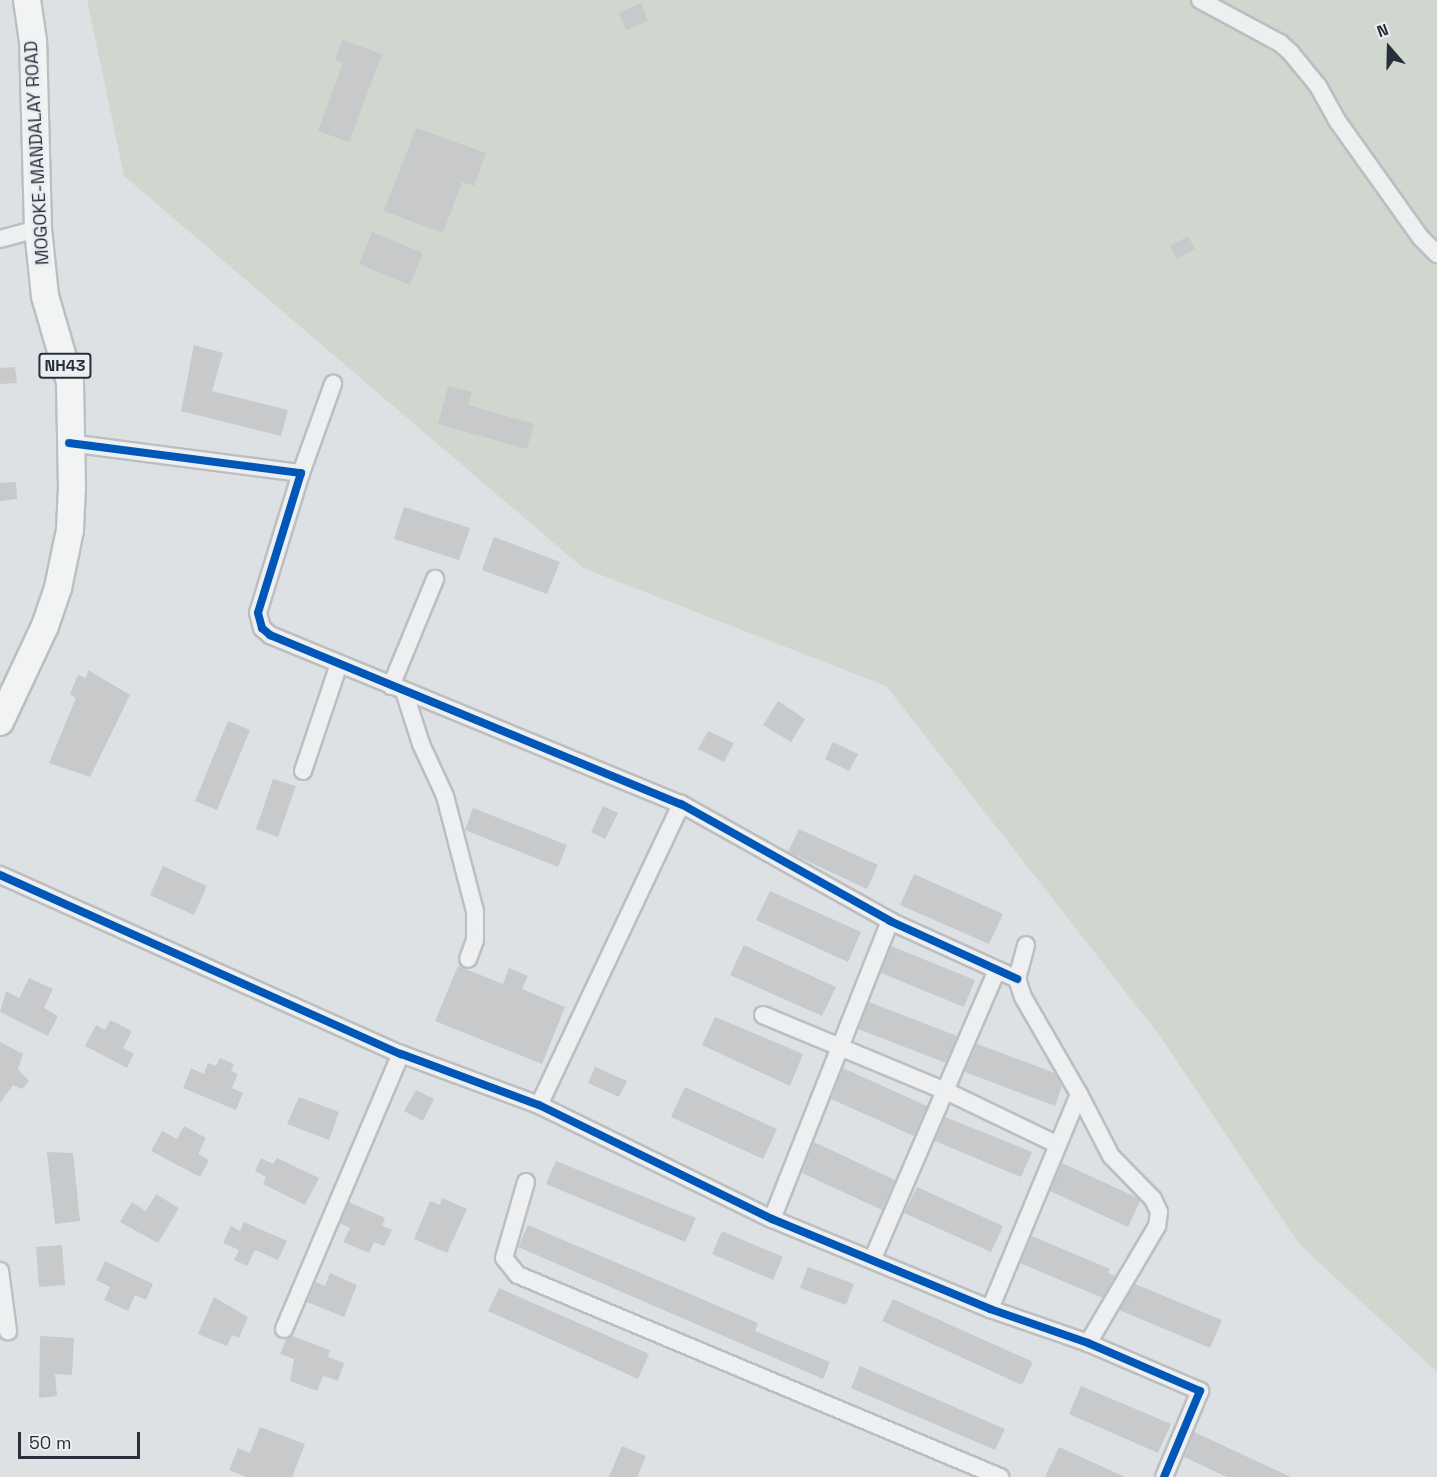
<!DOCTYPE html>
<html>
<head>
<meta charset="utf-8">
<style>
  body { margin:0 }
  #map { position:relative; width:1437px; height:1477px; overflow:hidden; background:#dee1e3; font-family:"Space Grotesk",sans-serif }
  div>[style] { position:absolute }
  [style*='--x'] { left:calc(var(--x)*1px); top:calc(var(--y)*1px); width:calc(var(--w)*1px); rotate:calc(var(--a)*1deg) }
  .green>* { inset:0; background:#d0d7cf }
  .building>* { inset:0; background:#c7c9cb }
  .roads { filter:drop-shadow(2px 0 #bcbfc1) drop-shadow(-2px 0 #bcbfc1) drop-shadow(0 2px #bcbfc1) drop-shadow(0 -2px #bcbfc1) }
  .minor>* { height:16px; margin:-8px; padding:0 8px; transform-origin:8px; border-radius:8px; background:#edeff0 }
  .highway>* { height:26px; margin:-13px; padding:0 13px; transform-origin:13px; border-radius:13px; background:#f2f4f4 }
  .cycleway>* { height:8px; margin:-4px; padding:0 4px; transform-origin:4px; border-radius:4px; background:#0057b8 }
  span { translate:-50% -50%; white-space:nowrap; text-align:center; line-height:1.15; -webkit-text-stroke:6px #ebeff3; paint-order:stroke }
  .shield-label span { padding:2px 4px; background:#ebeff3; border:2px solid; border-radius:4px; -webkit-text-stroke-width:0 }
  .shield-label { font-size:16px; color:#27303a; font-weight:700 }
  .street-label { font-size:18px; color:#27303a }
  .north { position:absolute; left:1359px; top:18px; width:60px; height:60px; -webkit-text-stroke:4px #ebeff3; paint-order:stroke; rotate:340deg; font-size:16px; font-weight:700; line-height:24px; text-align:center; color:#27303a }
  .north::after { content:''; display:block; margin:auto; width:21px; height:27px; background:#27303a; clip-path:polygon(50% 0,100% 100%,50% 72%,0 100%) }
  .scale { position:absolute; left:18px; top:1432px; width:122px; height:27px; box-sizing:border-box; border:3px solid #27303a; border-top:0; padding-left:8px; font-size:18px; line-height:21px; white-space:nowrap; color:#27303a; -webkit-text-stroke:4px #ebeff3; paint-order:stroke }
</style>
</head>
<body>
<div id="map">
  <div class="green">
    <div style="clip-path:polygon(87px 0,1437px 0,1437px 1372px,1300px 1245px,1160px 1036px,886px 686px,583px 568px,124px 176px)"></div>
  </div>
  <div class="building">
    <div style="clip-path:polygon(641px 3px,648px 21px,626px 30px,619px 13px)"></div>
    <div style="clip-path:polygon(342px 40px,382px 54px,349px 142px,318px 131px,343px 63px,335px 60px)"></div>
    <div style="clip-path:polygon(416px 128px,486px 153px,474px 186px,462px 182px,443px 233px,384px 211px)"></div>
    <div style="clip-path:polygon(372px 232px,423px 253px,410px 285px,359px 264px)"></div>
    <div style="clip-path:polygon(1188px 236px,1195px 249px,1177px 259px,1170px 246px)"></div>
    <div style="clip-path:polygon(194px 345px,223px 353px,212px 391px,288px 410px,281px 436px,181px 411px)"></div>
    <div style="clip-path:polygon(15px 367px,17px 383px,0 384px,0 368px)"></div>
    <div style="clip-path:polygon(448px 386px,472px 392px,468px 405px,534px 424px,527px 449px,438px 424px)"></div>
    <div style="clip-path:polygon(16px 482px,17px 499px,0 501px,0 483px)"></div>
    <div style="clip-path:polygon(404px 507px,470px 528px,459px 560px,394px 539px)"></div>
    <div style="clip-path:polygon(494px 537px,560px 562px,547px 594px,482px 570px)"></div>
    <div style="clip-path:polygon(88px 670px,130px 695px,90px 777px,49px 763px,76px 698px,70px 694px,78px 675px,86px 678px)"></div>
    <div style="clip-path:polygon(778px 701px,805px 719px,791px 742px,763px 725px)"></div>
    <div style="clip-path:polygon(228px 721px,250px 730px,217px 810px,195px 801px)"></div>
    <div style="clip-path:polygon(708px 731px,734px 743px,724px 762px,698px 749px)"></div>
    <div style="clip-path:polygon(833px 742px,858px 754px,849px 771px,825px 759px)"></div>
    <div style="clip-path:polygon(273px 779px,296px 786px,278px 837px,256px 829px)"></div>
    <div style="clip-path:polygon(603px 806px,618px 813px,605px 839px,591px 832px)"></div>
    <div style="clip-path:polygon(473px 808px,567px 845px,558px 867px,465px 830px)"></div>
    <div style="clip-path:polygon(799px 829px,878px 865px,867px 889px,788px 852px)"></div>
    <div style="clip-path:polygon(163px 866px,207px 886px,194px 915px,150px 895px)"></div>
    <div style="clip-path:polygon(914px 874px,1003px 914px,989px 944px,900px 905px)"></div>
    <div style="clip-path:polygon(770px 891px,861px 932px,848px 962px,756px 920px)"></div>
    <div style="clip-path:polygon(744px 945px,836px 987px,822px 1016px,730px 975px)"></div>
    <div style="clip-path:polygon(891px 946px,975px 980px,964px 1007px,881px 973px)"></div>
    <div style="clip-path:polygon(458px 966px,503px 984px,509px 968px,528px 976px,522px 989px,565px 1007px,542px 1064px,435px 1021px)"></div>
    <div style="clip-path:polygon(29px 978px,53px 989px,44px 1008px,58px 1016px,48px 1036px,0 1012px,6px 991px,19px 998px)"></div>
    <div style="clip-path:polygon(869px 1002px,957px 1036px,946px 1063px,858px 1029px)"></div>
    <div style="clip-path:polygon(715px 1017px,803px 1054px,790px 1086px,702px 1045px)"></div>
    <div style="clip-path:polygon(110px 1020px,132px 1031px,123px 1048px,134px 1054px,127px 1068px,85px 1046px,96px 1025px,105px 1030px)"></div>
    <div style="clip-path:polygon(0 1042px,23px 1054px,18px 1069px,29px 1081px,22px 1089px,13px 1085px,0 1103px)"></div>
    <div style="clip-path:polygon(977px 1044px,1055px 1073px,1062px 1086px,1055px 1106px,965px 1072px)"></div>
    <div style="clip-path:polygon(220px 1058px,234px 1064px,231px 1071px,238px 1074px,232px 1088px,243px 1093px,236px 1110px,183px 1088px,191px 1068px,204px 1074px,208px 1063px,216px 1066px)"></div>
    <div style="clip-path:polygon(595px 1067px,627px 1081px,619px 1097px,588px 1083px)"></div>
    <div style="clip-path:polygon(843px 1068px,927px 1106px,914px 1136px,831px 1099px)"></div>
    <div style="clip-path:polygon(685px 1087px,777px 1129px,763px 1159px,671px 1117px)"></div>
    <div style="clip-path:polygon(416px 1090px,434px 1099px,423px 1121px,404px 1111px)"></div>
    <div style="clip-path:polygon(299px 1097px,339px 1112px,329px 1140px,287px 1124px)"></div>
    <div style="clip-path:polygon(945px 1117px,1032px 1152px,1021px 1177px,935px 1141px)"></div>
    <div style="clip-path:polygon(184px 1126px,206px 1138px,198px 1154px,209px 1160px,200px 1177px,151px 1151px,162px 1131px,177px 1139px)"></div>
    <div style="clip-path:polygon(814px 1142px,895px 1180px,882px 1210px,802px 1173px)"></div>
    <div style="clip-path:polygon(47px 1152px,73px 1153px,80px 1221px,55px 1224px)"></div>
    <div style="clip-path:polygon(261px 1158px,273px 1164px,277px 1158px,319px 1178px,305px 1205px,263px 1184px,266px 1177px,255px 1171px)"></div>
    <div style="clip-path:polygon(556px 1161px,696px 1218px,685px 1242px,546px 1184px)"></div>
    <div style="clip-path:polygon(1062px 1163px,1138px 1198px,1140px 1201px,1128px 1227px,1050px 1191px)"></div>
    <div style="clip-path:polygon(917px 1187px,1003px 1226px,991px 1252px,904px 1213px)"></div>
    <div style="clip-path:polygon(156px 1194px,179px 1208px,158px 1243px,120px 1222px,132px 1202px,146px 1211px)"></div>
    <div style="clip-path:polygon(442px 1198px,467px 1209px,447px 1253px,414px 1239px,430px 1201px,440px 1205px)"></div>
    <div style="clip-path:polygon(349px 1202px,385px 1218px,382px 1226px,392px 1230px,384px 1246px,374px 1242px,369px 1253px,343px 1242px,350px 1228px,340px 1223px)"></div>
    <div style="clip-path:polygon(244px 1222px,287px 1241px,278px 1260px,255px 1250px,247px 1266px,234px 1260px,239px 1250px,223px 1243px,231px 1226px,240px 1231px)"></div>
    <div style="clip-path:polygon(528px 1225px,758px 1323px,755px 1331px,830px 1362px,823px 1379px,518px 1247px)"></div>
    <div style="clip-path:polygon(722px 1231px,783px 1257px,773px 1280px,712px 1254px)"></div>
    <div style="clip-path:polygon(1032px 1236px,1110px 1269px,1108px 1273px,1115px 1276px,1103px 1298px,1020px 1263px)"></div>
    <div style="clip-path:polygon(62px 1245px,65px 1285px,39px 1287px,36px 1247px)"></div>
    <div style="clip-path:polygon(105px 1261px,153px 1284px,146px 1300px,135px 1295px,128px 1311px,104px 1300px,110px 1287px,96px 1280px)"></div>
    <div style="clip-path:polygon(808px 1267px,854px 1284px,846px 1305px,800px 1288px)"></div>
    <div style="clip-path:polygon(330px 1273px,357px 1285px,344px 1317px,307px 1302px,316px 1282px,325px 1286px)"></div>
    <div style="clip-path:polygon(1135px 1284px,1222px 1320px,1210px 1348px,1119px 1310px)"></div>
    <div style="clip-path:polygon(499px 1288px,649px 1354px,638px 1379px,488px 1311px)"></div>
    <div style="clip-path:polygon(214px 1297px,248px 1317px,239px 1338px,232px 1335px,227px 1346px,198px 1334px)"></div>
    <div style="clip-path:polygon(893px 1299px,1033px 1362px,1022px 1385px,882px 1321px)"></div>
    <div style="clip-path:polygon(40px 1336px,74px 1338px,72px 1375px,55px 1374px,57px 1396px,39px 1398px)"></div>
    <div style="clip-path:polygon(292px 1336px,330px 1350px,328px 1357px,344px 1363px,338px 1381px,323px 1376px,317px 1391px,290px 1381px,294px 1359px,280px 1354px,286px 1339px)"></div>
    <div style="clip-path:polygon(860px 1366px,1005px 1429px,995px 1450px,851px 1388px)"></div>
    <div style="clip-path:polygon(1081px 1386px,1171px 1424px,1158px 1453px,1069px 1414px)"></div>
    <div style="clip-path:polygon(260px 1427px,305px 1444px,292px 1477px,247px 1477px,229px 1470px,238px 1448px,250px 1453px)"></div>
    <div style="clip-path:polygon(1194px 1432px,1291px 1477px,1227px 1477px,1184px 1457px)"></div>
    <div style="clip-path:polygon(622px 1446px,646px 1456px,637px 1477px,609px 1477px)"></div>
    <div style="clip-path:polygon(1059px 1447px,1125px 1477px,1045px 1477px)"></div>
  </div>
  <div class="roads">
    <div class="minor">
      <div style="--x:1200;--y:0;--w:91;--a:28.3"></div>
      <div style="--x:1280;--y:43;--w:15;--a:42"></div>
      <div style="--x:1291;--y:53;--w:43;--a:50.7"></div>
      <div style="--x:1318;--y:86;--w:38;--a:61"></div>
      <div style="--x:1336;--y:119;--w:146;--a:54.5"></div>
      <div style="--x:1421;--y:238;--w:23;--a:45"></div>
      <div style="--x:0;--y:239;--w:39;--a:-15"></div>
      <div style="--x:69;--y:443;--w:234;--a:7.4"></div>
      <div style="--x:301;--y:473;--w:146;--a:107.1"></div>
      <div style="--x:258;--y:613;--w:16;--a:75"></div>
      <div style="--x:262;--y:628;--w:11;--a:41"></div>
      <div style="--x:270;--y:635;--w:444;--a:22.4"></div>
      <div style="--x:681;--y:804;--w:240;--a:29.2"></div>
      <div style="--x:890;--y:921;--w:140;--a:24.5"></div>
      <div style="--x:301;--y:473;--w:95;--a:-70.2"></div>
      <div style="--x:391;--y:686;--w:116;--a:-67.6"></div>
      <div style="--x:404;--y:691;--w:56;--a:72.2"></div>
      <div style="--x:421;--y:744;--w:57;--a:65.2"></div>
      <div style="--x:445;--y:796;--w:119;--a:75.4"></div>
      <div style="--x:475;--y:911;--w:29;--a:90"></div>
      <div style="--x:475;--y:940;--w:20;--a:110"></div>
      <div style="--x:303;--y:771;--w:113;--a:-71.4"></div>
      <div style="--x:0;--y:875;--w:439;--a:24.1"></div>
      <div style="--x:401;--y:1054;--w:147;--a:20.3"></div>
      <div style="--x:539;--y:1105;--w:259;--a:26.1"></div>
      <div style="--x:772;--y:1219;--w:236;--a:22.4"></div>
      <div style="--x:990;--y:1309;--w:104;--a:19.1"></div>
      <div style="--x:1088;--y:1343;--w:122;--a:23.2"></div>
      <div style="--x:1200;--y:1391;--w:93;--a:112.7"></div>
      <div style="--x:763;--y:1015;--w:198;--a:22.6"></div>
      <div style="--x:946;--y:1091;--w:122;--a:25.7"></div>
      <div style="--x:1079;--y:1094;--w:70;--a:62.7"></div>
      <div style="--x:1111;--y:1156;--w:60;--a:45.7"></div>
      <div style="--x:1153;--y:1199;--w:14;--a:65"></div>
      <div style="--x:1159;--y:1212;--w:14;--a:98"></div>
      <div style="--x:1157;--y:1226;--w:136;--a:120.5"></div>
      <div style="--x:539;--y:1105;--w:333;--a:-64.7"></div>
      <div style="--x:526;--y:1182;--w:79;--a:106.1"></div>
      <div style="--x:504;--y:1258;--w:22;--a:51"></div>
      <div style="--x:518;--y:1275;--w:523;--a:22.74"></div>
      <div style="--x:772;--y:1219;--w:321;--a:-68.4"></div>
      <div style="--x:873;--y:1258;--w:310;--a:-66.7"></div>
      <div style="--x:0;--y:1271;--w:61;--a:82.4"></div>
      <div style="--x:990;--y:1309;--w:233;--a:-67.5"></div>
      <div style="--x:1079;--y:1094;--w:112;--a:-120"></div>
      <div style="--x:1023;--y:997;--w:19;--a:-108"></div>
      <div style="--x:1017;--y:979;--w:35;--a:-75"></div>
      <div style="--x:284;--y:1329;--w:299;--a:-67"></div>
    </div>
    <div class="highway">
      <div style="--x:0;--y:722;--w:106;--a:-64.9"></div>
      <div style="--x:45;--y:626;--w:40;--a:-71.1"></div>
      <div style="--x:58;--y:588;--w:59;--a:-78.3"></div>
      <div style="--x:70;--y:530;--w:42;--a:-87.3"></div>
      <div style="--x:72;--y:488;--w:106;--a:-91.1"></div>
      <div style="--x:70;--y:382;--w:90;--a:-106.2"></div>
      <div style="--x:45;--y:296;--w:67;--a:-96"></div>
      <div style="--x:38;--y:229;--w:188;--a:-91.5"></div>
      <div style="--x:33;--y:41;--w:41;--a:-98.3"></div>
    </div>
  </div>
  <div class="cycleway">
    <div style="--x:69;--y:443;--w:234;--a:7.4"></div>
    <div style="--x:301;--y:473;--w:146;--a:107.1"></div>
    <div style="--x:258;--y:613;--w:16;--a:75"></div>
    <div style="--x:262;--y:628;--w:11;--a:41"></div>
    <div style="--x:270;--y:635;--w:444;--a:22.4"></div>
    <div style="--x:681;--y:804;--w:240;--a:29.2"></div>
    <div style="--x:890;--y:921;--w:140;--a:24.5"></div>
    <div style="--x:0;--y:875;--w:439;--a:24.1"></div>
    <div style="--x:401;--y:1054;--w:147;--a:20.3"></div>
    <div style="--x:539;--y:1105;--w:259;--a:26.1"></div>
    <div style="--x:772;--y:1219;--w:236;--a:22.4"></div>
    <div style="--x:990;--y:1309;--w:104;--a:19.1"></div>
    <div style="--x:1088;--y:1343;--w:122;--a:23.2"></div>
    <div style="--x:1200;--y:1391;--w:93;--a:112.7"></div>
  </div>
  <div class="shield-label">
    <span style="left:65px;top:366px">NH43</span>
  </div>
  <div class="street-label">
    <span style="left:37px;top:153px;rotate:-93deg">MOGOKE-MANDALAY ROAD</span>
  </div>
  <div class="north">N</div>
  <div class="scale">50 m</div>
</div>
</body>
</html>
